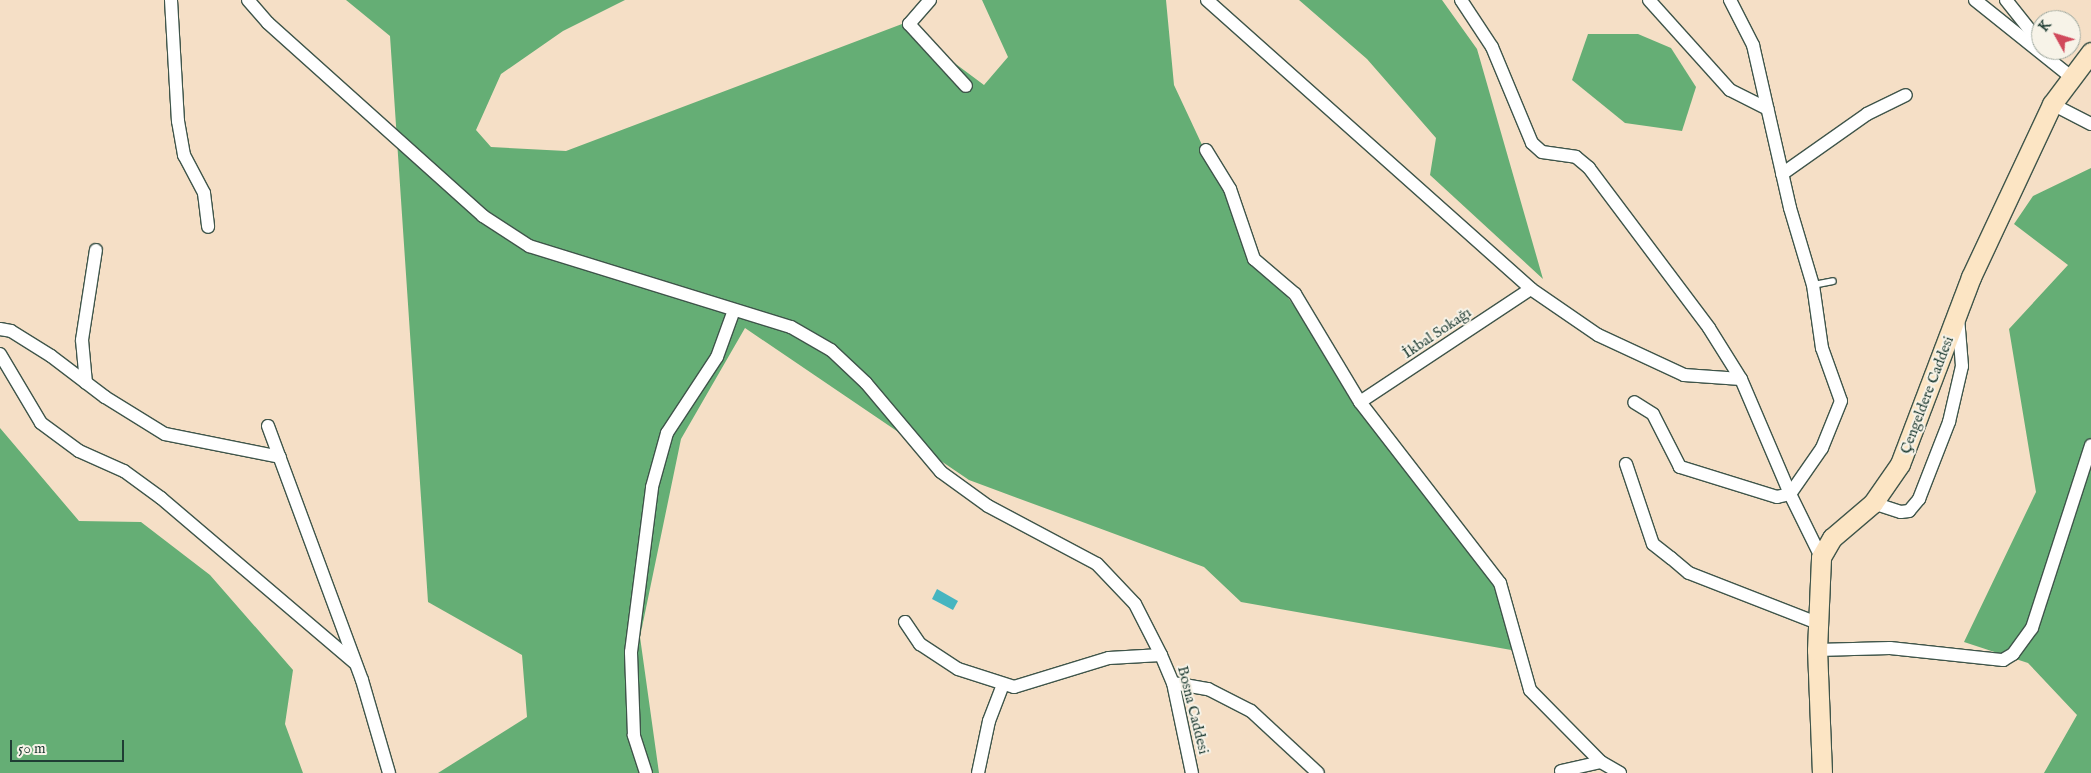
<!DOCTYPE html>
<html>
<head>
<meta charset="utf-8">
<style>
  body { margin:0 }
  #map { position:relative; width:2091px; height:773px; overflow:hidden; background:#f5dfc6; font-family:"IM FELL English",serif }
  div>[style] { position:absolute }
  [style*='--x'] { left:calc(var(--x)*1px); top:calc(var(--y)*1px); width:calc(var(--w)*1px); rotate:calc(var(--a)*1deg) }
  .forest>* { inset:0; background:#65ae75 }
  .water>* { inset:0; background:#46b5c0 }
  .roads { filter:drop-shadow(1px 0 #3f554a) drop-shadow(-1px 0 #3f554a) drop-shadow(0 1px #3f554a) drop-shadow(0 -1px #3f554a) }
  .lane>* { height:6px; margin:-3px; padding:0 3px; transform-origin:3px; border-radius:3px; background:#fff }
  .street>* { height:12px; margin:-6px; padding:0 6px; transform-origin:6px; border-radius:6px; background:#fff }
  .secondary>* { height:19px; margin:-9.5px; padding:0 9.5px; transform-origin:9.5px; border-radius:9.5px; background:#fce5c4 }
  span { translate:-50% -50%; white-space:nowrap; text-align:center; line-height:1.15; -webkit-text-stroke:4px #f7f3e8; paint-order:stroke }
  .street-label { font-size:15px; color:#1f3d34 }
  .north { position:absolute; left:2031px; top:10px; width:50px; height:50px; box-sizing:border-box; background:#f7f3e8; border:1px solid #a1aaa0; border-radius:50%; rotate:309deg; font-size:14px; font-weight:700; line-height:20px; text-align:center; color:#1f3d34 }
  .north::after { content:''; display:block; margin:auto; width:18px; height:22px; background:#d1495b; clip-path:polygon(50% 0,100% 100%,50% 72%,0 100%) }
  .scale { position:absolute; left:10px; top:740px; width:114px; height:22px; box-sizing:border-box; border:2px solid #1f3d34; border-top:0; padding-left:6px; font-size:15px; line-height:18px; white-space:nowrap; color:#1f3d34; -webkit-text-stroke:4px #f7f3e8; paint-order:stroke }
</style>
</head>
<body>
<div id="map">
  <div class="forest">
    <div style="clip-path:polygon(346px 0,625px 0,563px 31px,501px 74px,476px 130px,491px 147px,566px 151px,902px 24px,984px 85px,1008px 57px,982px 0,1166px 0,1174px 85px,1247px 241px,1492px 580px,1517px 651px,1241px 602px,1204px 567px,969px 480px,745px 328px,681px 439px,640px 637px,659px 773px,438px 773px,527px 717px,522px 655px,428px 602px,390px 36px)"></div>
    <div style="clip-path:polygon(1299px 0,1442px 0,1477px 49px,1543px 279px,1430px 175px,1436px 138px,1367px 59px)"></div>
    <div style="clip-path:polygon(1588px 34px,1638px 34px,1671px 48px,1696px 87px,1682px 131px,1625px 123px,1572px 80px)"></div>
    <div style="clip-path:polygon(2091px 168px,2091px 773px,2044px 773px,2077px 715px,2028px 663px,1964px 642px,2036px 492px,2009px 329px,2068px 265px,2014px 224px,2033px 196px)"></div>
    <div style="clip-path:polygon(0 428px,79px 521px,141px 522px,210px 575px,293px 670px,285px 724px,303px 773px,0 773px)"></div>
  </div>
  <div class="water">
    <div style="clip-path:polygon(937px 589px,958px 601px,953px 610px,932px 599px)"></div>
  </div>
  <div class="roads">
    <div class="lane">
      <div style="--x:1813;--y:285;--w:20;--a:-11"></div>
    </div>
    <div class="street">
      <div style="--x:171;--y:0;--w:121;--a:86.7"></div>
      <div style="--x:178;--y:121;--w:35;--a:80"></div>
      <div style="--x:184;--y:155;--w:43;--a:62.2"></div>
      <div style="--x:204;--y:193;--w:34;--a:83"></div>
      <div style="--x:248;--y:0;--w:30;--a:49"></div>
      <div style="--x:268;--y:23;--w:289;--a:41.9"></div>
      <div style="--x:483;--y:216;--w:55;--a:33.1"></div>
      <div style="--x:529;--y:246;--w:274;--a:17.2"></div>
      <div style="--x:791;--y:327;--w:46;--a:29.9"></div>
      <div style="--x:831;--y:350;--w:48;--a:43.3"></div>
      <div style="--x:866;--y:383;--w:116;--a:49.9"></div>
      <div style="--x:941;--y:472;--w:58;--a:35.9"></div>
      <div style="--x:988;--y:506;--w:123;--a:28"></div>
      <div style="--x:1097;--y:564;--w:55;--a:46.5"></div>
      <div style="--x:1135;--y:604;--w:57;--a:63"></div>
      <div style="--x:1161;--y:655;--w:30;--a:67"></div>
      <div style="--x:1173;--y:683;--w:92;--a:78.1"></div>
      <div style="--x:930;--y:0;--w:32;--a:131"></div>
      <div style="--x:909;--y:24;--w:84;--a:47.4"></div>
      <div style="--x:1207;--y:0;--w:434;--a:41.7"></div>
      <div style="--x:1531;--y:289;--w:81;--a:34.5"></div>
      <div style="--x:1598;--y:335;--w:95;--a:24.9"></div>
      <div style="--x:1684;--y:375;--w:57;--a:4"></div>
      <div style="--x:1741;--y:379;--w:125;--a:66.9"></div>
      <div style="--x:1790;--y:494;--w:13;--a:167"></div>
      <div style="--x:1777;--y:497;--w:102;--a:-162.8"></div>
      <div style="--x:1680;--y:467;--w:59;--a:-117"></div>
      <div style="--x:1653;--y:414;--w:22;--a:-148"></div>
      <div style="--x:1461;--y:0;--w:56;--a:56.6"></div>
      <div style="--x:1492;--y:47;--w:104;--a:67.4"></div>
      <div style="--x:1532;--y:143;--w:13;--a:42"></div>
      <div style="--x:1542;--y:152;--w:34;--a:8"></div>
      <div style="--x:1576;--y:157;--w:17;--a:40"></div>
      <div style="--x:1589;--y:168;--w:200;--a:53.1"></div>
      <div style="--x:1709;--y:328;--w:60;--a:57.9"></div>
      <div style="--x:1649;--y:0;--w:121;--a:48"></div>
      <div style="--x:1730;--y:90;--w:42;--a:26.6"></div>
      <div style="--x:1730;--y:0;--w:51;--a:62.9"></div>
      <div style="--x:1753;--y:45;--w:167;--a:77.2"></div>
      <div style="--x:1790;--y:208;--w:80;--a:73.4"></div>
      <div style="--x:1813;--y:285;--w:64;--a:81.9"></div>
      <div style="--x:1822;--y:348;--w:56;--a:70.3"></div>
      <div style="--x:1841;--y:401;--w:51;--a:112"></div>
      <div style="--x:1822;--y:448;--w:56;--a:124.8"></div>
      <div style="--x:1790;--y:494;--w:70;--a:63.8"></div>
      <div style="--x:1975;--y:0;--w:122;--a:38.7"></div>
      <div style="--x:2006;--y:0;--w:56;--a:51.5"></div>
      <div style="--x:2052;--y:104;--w:44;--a:27.1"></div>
      <div style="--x:1206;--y:150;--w:46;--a:58.4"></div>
      <div style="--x:1230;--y:189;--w:74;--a:71.1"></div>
      <div style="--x:1254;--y:259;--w:54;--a:40.5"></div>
      <div style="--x:1295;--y:294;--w:126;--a:59"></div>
      <div style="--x:1360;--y:402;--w:229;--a:52.3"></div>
      <div style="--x:1500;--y:583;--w:111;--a:74.3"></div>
      <div style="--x:1530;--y:690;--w:101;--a:45.4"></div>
      <div style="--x:1601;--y:762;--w:22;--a:30"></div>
      <div style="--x:1782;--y:174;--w:104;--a:-35.2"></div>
      <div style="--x:1867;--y:114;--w:43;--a:-26"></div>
      <div style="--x:0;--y:329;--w:11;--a:10"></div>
      <div style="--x:11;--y:331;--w:47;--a:32"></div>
      <div style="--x:51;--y:356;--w:68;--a:37.2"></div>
      <div style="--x:105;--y:397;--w:70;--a:31.7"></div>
      <div style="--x:165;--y:434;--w:117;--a:11.3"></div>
      <div style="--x:0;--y:354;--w:80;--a:59.3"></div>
      <div style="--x:41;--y:423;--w:47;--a:36.4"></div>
      <div style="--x:79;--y:451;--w:49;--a:24"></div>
      <div style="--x:124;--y:471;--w:46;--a:36.1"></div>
      <div style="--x:161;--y:498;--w:255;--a:40.4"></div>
      <div style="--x:86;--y:383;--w:43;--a:-95.3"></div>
      <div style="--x:82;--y:340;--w:91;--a:-81.2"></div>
      <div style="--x:1360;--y:402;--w:205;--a:-33.5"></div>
      <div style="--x:268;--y:426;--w:271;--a:69.7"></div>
      <div style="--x:362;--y:680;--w:97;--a:73.8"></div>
      <div style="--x:1626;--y:464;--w:84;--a:71.4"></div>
      <div style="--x:1653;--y:544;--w:23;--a:38"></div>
      <div style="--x:1671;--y:558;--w:23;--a:40"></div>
      <div style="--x:1689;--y:573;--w:137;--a:21.3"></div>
      <div style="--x:1873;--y:503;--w:29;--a:18"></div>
      <div style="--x:1901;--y:512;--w:8;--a:-7"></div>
      <div style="--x:1909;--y:511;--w:16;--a:-50"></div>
      <div style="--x:1919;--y:499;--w:83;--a:-68.7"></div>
      <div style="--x:1949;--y:422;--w:57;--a:-76.9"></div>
      <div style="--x:1962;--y:366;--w:49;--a:-94.7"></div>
      <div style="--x:905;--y:622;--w:27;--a:56"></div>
      <div style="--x:920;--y:644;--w:45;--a:33.3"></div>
      <div style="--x:958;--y:669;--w:59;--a:17.8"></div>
      <div style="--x:1014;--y:687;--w:99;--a:-17"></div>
      <div style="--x:1109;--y:658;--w:52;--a:-3.3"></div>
      <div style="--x:1817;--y:650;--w:73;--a:-1.6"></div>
      <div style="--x:1890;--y:648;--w:114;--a:6.1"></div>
      <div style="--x:2003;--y:660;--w:12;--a:-31"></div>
      <div style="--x:2013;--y:654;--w:32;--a:-54"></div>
      <div style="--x:2032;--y:628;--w:192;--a:-72.1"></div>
      <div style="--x:1173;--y:683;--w:36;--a:10"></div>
      <div style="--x:1208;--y:689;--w:48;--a:27.1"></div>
      <div style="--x:1251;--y:711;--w:91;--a:42.8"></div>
      <div style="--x:1561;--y:771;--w:41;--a:-12.7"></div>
      <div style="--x:646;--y:773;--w:40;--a:-108"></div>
      <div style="--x:634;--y:735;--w:83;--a:-92.1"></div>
      <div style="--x:631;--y:652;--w:166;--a:-82.7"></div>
      <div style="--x:652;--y:487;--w:56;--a:-74.5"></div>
      <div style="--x:667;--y:433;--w:91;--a:-56.7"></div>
      <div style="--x:717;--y:357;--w:50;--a:-70.1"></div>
      <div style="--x:978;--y:773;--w:53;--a:-78.1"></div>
      <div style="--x:989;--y:721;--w:39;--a:-69"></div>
    </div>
    <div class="secondary">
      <div style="--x:1822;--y:773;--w:123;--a:-92.3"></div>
      <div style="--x:1817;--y:650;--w:93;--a:-87.5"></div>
      <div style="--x:1821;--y:557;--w:22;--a:-60"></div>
      <div style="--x:1832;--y:538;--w:54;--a:-40.5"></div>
      <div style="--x:1873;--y:503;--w:47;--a:-55.3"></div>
      <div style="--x:1900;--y:464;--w:200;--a:-69.2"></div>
      <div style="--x:1971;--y:277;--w:191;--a:-64.9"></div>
      <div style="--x:2052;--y:104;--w:65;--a:-53.1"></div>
    </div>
  </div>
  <div class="street-label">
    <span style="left:1437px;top:333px;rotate:-34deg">İkbal Sokağı</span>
    <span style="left:1927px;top:395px;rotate:-69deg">Çengeldere Caddesi</span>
    <span style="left:1193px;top:710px;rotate:76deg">Bosna Caddesi</span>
  </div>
  <div class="north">K</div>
  <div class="scale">50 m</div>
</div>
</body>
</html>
